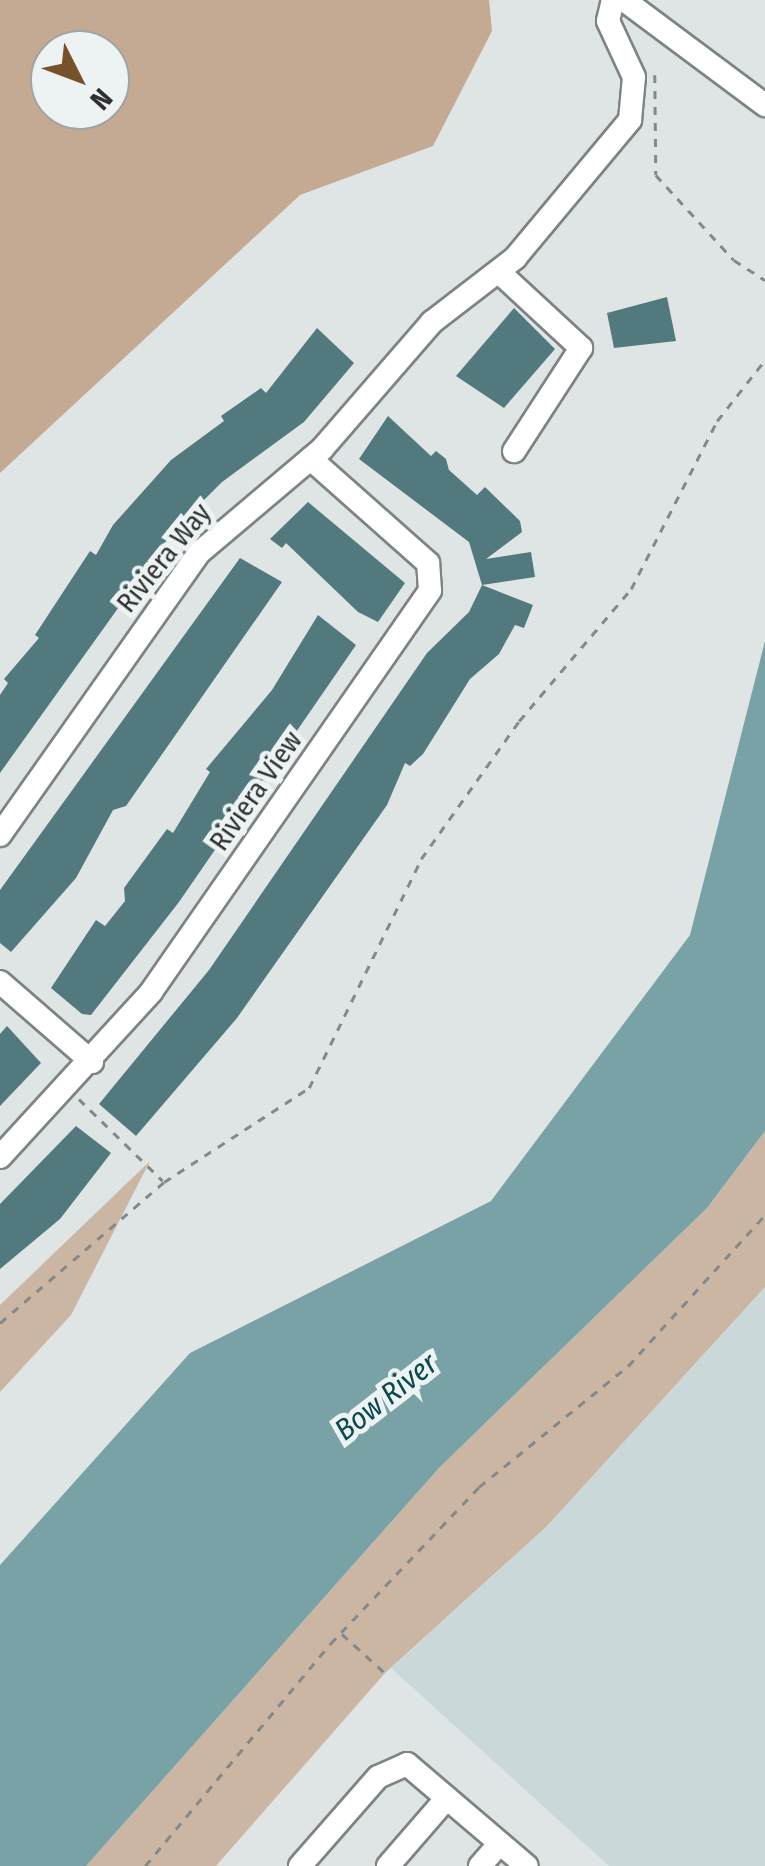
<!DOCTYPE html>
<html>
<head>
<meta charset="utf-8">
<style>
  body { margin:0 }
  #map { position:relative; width:765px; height:1866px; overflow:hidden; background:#dfe5e5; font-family:"Fira Sans Condensed",sans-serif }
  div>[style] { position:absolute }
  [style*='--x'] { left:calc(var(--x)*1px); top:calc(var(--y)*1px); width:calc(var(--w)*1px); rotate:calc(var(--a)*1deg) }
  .built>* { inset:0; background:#cad8da }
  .green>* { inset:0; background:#cbb6a3 }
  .forest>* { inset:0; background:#c5aa93 }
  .water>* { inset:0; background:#79a2a7 }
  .building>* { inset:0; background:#52797e }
  .path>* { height:2.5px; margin-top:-1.25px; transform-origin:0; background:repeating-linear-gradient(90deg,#848888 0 8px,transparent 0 16px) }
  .roads { filter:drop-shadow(2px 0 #7e8384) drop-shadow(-2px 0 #7e8384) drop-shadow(0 2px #7e8384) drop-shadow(0 -2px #7e8384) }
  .minor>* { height:22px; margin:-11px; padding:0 11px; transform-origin:11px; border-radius:11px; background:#fff }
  span { translate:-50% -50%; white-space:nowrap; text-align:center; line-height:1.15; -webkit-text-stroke:10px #edf2f3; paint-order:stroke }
  .street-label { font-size:28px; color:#2e3031 }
  .water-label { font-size:30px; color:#094950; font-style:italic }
  .north { position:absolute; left:30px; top:30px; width:100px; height:100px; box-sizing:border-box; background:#edf2f3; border:2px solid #a1a4a5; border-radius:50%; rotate:132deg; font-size:28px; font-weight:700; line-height:40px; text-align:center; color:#2e3031 }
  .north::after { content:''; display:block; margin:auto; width:35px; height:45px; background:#76512c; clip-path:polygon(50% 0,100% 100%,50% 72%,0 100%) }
</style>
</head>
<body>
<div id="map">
  <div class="built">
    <div style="clip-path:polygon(765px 1287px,765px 1866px,609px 1866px,391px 1668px,547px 1526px)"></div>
  </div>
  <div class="green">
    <div style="clip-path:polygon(765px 1131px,765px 1287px,547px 1526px,385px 1673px,216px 1866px,86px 1866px,439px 1468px,707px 1208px)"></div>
    <div style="clip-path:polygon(150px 1161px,71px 1315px,0 1392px,0 1305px)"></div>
  </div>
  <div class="forest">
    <div style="clip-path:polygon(evenodd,0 0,489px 0,492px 31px,433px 146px,300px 195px,0 473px,0 0,50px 50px,110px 50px,110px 110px,50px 110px,50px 50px)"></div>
  </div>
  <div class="water">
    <div style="clip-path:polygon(765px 641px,765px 1131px,707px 1208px,439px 1468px,86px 1866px,0 1866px,0 1565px,190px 1353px,491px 1201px,690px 935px)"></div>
  </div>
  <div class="building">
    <div style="clip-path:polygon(667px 297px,676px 341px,614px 348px,607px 313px)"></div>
    <div style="clip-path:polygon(514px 308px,555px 349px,504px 408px,456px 376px)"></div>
    <div style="clip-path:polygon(317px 328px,354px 363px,304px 422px,222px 482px,174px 530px,0 773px,0 695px,8px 683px,4px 679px,39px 638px,35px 635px,90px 551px,96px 555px,113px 525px,171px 460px,224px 421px,221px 416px,261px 388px,266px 393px)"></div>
    <div style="clip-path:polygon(388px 416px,431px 456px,436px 451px,446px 459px,449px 470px,477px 495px,485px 487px,520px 521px,522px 532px,486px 559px,531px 552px,535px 577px,482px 585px,533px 605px,524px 628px,515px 625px,499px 654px,470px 679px,423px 754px,410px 766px,405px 763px,387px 805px,237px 1018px,136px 1136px,99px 1104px,209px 970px,427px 653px,469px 612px,482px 585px,469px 542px,359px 459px)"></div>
    <div style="clip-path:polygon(308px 502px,405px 583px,378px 622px,358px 612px,286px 543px,282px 548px,270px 539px)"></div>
    <div style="clip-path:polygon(240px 558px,282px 582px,126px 806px,113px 810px,76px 878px,11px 952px,0 943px,0 890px)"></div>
    <div style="clip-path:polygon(318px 615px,356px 645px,179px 902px,91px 1015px,82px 1014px,51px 988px,96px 920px,105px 926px,125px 901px,124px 888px,167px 829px,173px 833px,210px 772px,206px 769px,272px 690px)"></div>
    <div style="clip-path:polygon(7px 1026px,41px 1063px,0 1106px,0 1034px)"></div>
    <div style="clip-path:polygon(76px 1126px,111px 1153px,60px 1219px,0 1269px,0 1204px)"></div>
  </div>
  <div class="path">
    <div style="--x:655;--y:75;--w:100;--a:89.4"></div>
    <div style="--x:656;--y:175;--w:115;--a:47.5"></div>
    <div style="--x:734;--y:260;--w:37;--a:33"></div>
    <div style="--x:79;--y:1099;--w:117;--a:44.3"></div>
    <div style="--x:0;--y:1323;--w:216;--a:-40.7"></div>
    <div style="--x:164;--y:1182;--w:173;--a:-33"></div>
    <div style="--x:309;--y:1088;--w:255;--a:-63.9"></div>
    <div style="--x:421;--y:859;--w:169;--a:-54.6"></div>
    <div style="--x:519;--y:721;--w:173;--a:-49.7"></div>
    <div style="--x:631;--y:589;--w:189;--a:-62.9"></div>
    <div style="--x:717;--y:421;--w:78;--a:-51.8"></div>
    <div style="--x:342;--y:1634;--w:58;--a:42.2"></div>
    <div style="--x:145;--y:1866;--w:289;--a:-50.2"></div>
    <div style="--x:330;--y:1644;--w:216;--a:-46.5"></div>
    <div style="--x:479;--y:1487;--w:192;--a:-39.1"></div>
    <div style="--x:628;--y:1366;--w:204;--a:-47.8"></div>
  </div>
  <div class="roads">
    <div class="minor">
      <div style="--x:624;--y:0;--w:176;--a:36.7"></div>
      <div style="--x:499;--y:272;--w:112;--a:42.8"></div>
      <div style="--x:581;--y:348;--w:123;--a:123"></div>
      <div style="--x:0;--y:835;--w:347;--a:-54.8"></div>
      <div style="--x:200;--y:552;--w:160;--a:-40.2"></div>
      <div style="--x:322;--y:449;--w:168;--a:-49.1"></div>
      <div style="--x:432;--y:322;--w:105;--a:-37.6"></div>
      <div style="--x:515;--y:258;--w:180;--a:-50.2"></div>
      <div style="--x:630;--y:120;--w:43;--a:-84.7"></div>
      <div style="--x:634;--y:77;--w:62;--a:-114.9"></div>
      <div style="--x:608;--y:21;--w:22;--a:-77"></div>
      <div style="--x:0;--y:982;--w:122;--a:41"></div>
      <div style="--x:0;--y:1157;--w:224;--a:-47.5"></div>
      <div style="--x:151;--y:992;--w:489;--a:-55.2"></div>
      <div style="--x:430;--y:590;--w:27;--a:-94"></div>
      <div style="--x:428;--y:563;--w:157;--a:-138.4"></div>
      <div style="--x:300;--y:1866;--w:118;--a:-48.8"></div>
      <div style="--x:378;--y:1777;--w:32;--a:-24"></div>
      <div style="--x:407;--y:1764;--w:157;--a:40.4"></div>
      <div style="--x:388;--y:1866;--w:90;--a:-49.1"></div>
      <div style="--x:480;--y:1866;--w:30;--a:-49"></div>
    </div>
  </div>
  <div class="street-label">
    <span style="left:164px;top:558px;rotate:-51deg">Riviera Way</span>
    <span style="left:256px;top:791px;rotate:-55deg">Riviera View</span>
  </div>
  <div class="water-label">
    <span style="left:386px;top:1397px;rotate:-38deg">Bow River</span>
  </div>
  <div class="north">N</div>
</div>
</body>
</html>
